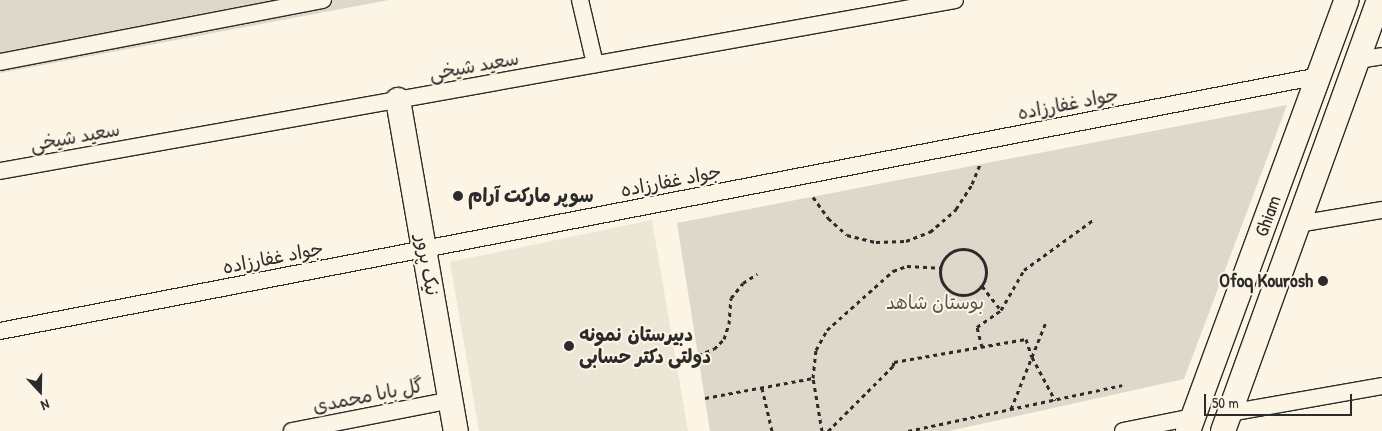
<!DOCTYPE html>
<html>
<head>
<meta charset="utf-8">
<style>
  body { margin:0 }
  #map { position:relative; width:1382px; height:431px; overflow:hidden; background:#fcf5e5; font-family:"Patrick Hand","Playpen Sans Arabic",sans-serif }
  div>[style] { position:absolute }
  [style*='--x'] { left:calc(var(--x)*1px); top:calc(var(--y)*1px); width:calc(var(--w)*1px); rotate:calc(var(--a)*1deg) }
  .built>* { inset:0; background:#ece6d7 }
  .green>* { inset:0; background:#ded8ca }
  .path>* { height:3px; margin-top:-1.5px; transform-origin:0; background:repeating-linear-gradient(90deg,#2b2b2b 0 4px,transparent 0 8px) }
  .path>.ring { margin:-1.5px; padding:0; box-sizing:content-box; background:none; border:3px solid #2b2b2b; border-radius:50% }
  .roads { filter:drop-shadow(1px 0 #2b2b2b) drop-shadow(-1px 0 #2b2b2b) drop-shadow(0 1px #2b2b2b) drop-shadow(0 -1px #2b2b2b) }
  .street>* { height:16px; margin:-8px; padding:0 8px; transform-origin:8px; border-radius:8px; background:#fcf5e5 }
  .secondary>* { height:24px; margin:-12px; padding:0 12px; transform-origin:12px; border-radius:12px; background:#fcf5e5 }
  .dots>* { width:14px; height:14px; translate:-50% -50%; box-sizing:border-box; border:2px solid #fcf5e5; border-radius:50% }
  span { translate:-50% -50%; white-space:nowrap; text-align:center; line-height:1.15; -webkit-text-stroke:4px #fcf5e5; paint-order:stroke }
  .street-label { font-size:19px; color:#2b2b2b }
  .poi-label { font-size:19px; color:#2b2b2b; font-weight:700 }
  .left { translate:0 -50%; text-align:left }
  .right { translate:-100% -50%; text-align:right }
  .park-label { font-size:19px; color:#585653 }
  .north { position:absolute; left:15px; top:366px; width:50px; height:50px; -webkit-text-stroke:4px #fcf5e5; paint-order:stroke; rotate:159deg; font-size:14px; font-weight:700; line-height:20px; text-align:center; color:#2b2b2b }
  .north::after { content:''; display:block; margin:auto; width:18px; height:22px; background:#2b2b2b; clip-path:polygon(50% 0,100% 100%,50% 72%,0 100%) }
  .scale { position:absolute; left:1204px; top:394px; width:148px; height:22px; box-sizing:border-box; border:2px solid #2b2b2b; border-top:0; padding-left:6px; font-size:15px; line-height:18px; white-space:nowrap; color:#2b2b2b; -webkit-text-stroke:4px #fcf5e5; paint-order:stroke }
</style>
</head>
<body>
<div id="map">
  <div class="built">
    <div style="clip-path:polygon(652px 220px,688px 431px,479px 431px,450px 262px)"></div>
  </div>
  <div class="green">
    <div style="clip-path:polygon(0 0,389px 0,0 73px)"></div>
    <div style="clip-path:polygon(1287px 105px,1184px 379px,949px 431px,710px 431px,677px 223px)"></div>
  </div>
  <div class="path">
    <div style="--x:813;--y:197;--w:26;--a:54"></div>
    <div style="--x:828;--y:218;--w:25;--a:42"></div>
    <div style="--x:847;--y:235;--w:30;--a:14"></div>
    <div style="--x:876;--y:242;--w:30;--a:-2"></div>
    <div style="--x:906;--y:241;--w:26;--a:-21"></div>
    <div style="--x:930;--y:232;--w:35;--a:-41"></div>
    <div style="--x:956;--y:209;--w:30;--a:-57"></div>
    <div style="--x:972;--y:184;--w:22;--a:-68"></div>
    <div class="ring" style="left:940px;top:249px;width:43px;height:43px"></div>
    <div style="--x:982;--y:286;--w:31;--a:52"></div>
    <div style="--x:982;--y:347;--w:21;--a:-104"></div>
    <div style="--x:977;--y:327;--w:29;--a:-35"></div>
    <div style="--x:1001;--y:310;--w:46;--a:-60.1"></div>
    <div style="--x:1024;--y:270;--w:85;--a:-35.9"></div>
    <div style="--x:698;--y:355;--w:17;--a:-21"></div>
    <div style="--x:714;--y:349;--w:14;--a:-45"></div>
    <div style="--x:724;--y:339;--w:16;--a:-72"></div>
    <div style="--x:729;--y:324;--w:26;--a:-86"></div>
    <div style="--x:731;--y:298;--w:19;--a:-51"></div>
    <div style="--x:743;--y:283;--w:17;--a:-33"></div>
    <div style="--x:762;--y:388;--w:44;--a:76.9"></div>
    <div style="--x:705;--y:398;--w:110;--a:-10.5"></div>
    <div style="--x:1011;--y:409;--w:94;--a:-68.1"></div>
    <div style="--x:822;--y:431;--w:54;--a:-99.6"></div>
    <div style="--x:813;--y:378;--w:28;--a:-84"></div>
    <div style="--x:816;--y:350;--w:23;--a:-61"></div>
    <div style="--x:827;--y:330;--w:89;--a:-41.8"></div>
    <div style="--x:893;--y:271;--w:15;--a:-20"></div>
    <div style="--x:907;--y:266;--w:33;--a:3"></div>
    <div style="--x:828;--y:431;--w:92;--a:-45"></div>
    <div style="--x:893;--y:366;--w:4;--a:-76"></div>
    <div style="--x:894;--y:362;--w:134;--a:-9.9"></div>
    <div style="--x:1026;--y:339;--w:19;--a:72"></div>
    <div style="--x:1032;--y:357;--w:49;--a:61.9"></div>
    <div style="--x:908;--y:431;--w:219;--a:-12.1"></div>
  </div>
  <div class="roads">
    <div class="street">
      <div style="--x:580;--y:0;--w:66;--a:76.8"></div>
      <div style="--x:1358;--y:60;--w:24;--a:-9"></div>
      <div style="--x:0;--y:62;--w:329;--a:-10.9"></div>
      <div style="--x:0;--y:171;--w:970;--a:-10.15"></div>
      <div style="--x:1298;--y:224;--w:85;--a:-9.5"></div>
      <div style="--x:0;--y:331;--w:1343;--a:-10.94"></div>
      <div style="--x:1229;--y:413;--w:155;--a:-10"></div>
      <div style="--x:292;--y:431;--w:162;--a:-11"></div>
      <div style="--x:1123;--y:431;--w:71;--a:-11.3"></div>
    </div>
    <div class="secondary">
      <div style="--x:398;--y:100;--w:336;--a:80.1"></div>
      <div style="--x:1188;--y:431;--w:459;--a:-69.8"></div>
      <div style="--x:1223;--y:431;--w:458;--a:-70.1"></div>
    </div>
  </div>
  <div class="dots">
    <div style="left:458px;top:196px;background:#2b2b2b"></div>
    <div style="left:1323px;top:281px;background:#2b2b2b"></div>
    <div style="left:569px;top:346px;background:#2b2b2b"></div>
  </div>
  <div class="street-label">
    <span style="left:474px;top:66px;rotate:-10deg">سعید شیخی</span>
    <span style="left:1068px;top:104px;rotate:-11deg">جواد غفارزاده</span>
    <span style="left:75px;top:137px;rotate:-10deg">سعید شیخی</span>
    <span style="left:671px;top:181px;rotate:-11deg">جواد غفارزاده</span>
    <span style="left:1268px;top:216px;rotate:-70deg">Ghiam</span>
    <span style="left:273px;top:258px;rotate:-11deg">جواد غفارزاده</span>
    <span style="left:427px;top:265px;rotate:80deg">نیک پرور</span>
    <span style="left:368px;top:396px;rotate:-11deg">گل بابا محمدی</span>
  </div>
  <div class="poi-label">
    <span class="left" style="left:468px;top:196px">سوپر مارکت آرام</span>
    <span class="right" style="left:1313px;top:281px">Ofoq Kourosh</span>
    <span class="left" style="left:579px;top:346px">دبیرستان نمونه<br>دولتی دکتر حسابی</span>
  </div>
  <div class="park-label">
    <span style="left:935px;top:303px">بوستان شاهد</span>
  </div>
  <div class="north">N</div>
  <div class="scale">50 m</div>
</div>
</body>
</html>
